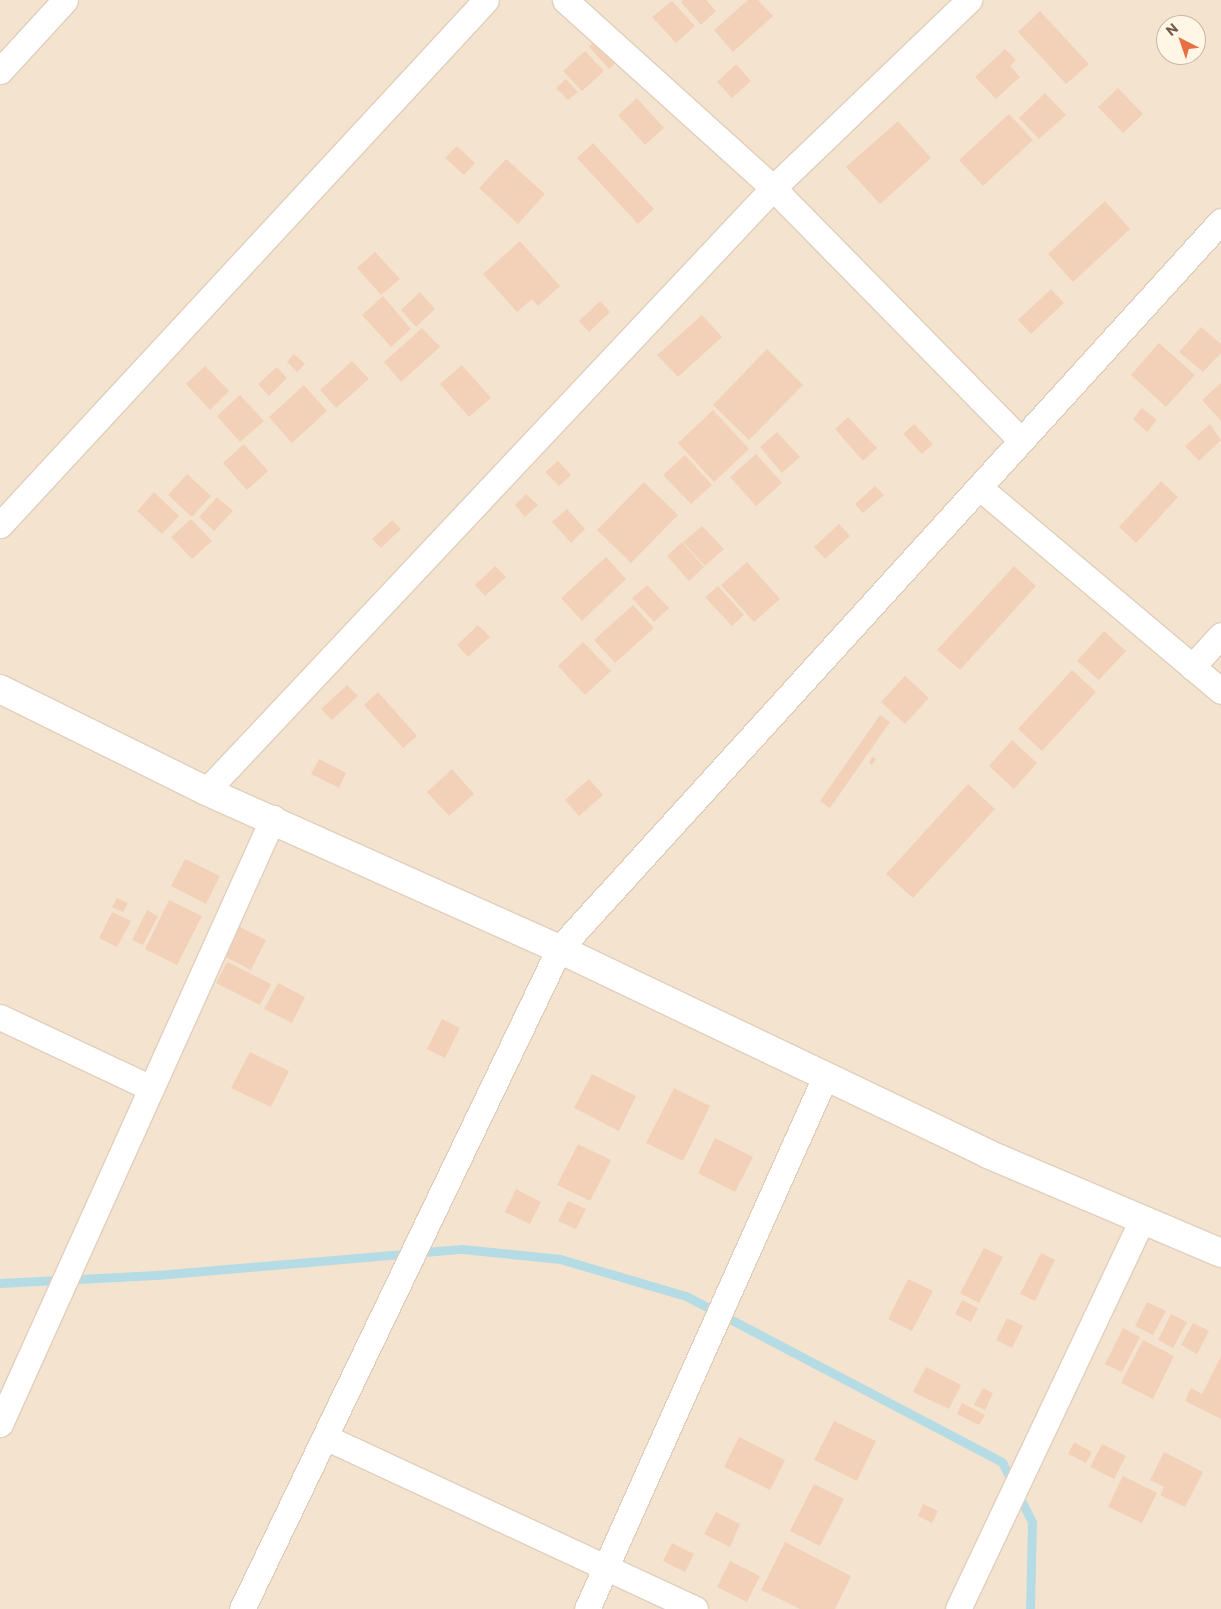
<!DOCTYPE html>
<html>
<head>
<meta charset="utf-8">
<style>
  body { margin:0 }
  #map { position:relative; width:1221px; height:1609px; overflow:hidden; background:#fcf2e0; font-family:Commissioner,sans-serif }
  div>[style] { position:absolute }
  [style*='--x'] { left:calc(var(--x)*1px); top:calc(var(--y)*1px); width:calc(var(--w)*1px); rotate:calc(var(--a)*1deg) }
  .residential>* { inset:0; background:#f4e4cf }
  .stream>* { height:9px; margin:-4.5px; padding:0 4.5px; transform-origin:4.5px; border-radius:4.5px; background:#b5dce5 }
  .building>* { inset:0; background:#f2d1b8 }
  .roads { filter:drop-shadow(1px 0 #e0cfbc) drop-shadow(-1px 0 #e0cfbc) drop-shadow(0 1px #e0cfbc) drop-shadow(0 -1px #e0cfbc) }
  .street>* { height:25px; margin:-12.5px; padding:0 12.5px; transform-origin:12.5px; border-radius:12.5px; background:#fff }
  .secondary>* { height:28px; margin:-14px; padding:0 14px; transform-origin:14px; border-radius:14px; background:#fff }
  span { translate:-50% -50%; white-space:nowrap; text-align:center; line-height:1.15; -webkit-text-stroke:5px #fff6e6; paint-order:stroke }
  .north { position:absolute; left:1156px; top:15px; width:50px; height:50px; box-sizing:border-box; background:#fff6e6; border:1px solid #c7b7a6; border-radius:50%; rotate:319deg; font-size:14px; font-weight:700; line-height:20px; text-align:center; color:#735947 }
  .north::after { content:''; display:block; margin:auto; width:18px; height:22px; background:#e86f43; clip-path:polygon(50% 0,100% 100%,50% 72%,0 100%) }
</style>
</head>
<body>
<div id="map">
  <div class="residential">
    <div style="clip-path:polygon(evenodd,0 0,1221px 0,1221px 1609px,0 1609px,0 0,1166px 25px,1196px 25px,1196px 55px,1166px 55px,1166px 25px)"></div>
  </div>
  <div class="stream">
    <div style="--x:0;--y:1283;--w:157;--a:-2.9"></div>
    <div style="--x:157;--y:1275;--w:306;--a:-4.9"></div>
    <div style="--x:462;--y:1249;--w:99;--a:5.8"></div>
    <div style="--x:560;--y:1259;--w:131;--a:16.4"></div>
    <div style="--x:686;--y:1296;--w:357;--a:27.7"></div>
    <div style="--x:1002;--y:1462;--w:67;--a:63.4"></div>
    <div style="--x:1032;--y:1522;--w:87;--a:91.3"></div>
  </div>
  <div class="building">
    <div style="clip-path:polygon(683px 0,706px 0,716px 11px,701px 25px,681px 2px)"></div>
    <div style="clip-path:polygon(748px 0,758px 0,773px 16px,733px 52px,714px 30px)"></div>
    <div style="clip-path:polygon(672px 1px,695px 26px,676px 43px,652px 17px)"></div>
    <div style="clip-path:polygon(1040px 11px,1089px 64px,1066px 84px,1018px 32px)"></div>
    <div style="clip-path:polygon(600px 36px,620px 59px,609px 69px,589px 47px)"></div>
    <div style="clip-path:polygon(1005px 49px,1016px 60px,1010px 66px,1020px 77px,996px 99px,975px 77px)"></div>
    <div style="clip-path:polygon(585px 51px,604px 71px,582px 91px,563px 71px)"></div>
    <div style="clip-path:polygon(736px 64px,751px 81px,732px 98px,717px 82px)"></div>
    <div style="clip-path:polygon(566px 79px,578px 92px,568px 100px,556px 88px)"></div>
    <div style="clip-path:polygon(1118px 88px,1143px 114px,1123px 133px,1098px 107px)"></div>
    <div style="clip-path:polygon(1045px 93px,1066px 115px,1039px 139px,1019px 118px)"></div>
    <div style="clip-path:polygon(637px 98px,664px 128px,645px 145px,618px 115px)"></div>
    <div style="clip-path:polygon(1009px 114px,1033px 140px,983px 186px,959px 160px)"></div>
    <div style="clip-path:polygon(898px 121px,931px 158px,880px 204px,846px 167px)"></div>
    <div style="clip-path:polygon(593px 143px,654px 209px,638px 224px,577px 158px)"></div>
    <div style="clip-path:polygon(457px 146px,475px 163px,464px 175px,445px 158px)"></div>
    <div style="clip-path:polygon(506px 159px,545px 194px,518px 224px,479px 188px)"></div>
    <div style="clip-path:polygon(1105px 201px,1130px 229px,1073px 282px,1048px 254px)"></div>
    <div style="clip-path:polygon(520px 241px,560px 286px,538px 306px,532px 299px,517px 312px,483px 274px)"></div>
    <div style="clip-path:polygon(375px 252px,400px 279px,381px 295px,357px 268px)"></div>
    <div style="clip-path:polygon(1051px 289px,1064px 303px,1031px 334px,1018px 320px)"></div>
    <div style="clip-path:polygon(420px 292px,435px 309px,416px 327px,401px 310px)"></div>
    <div style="clip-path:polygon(383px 296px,411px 329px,391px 347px,362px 315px)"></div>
    <div style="clip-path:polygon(600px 301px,610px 312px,589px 332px,579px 321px)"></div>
    <div style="clip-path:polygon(702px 315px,722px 337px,678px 377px,657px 355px)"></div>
    <div style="clip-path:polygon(1201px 327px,1221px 344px,1221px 353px,1203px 372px,1179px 352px)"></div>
    <div style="clip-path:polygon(422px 328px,440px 347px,401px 382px,384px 362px)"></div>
    <div style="clip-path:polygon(1159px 343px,1195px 375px,1166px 407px,1131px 375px)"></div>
    <div style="clip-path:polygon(767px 349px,803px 385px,749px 440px,713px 405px)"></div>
    <div style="clip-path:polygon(294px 354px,305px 364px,297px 372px,287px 362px)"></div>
    <div style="clip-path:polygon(352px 361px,369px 379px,336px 408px,320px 390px)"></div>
    <div style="clip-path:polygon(462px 365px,491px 398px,469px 417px,440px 384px)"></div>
    <div style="clip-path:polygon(205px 366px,229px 391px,210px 410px,186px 384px)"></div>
    <div style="clip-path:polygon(277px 367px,287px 378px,269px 396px,258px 384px)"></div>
    <div style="clip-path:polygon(1221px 383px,1221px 421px,1202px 400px)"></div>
    <div style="clip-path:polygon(304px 385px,327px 411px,292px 443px,269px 417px)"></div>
    <div style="clip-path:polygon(240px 395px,264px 421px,240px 442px,217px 416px)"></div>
    <div style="clip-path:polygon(1142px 408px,1157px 420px,1147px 432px,1133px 419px)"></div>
    <div style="clip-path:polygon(713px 410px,749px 449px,714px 482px,678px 443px)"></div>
    <div style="clip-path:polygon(848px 417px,877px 448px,863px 461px,835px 429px)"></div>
    <div style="clip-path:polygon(914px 424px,933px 444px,922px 454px,903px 434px)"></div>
    <div style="clip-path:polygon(1210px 424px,1221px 440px,1199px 461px,1185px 446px)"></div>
    <div style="clip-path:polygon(777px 432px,800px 457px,782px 473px,760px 447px)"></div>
    <div style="clip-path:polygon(244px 444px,268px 471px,247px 490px,223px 463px)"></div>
    <div style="clip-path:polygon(756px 454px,782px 483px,756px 506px,730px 477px)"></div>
    <div style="clip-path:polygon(685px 455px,712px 485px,691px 504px,663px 475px)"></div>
    <div style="clip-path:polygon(558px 461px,571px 475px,559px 486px,545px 472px)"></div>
    <div style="clip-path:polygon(187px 474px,211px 496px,192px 517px,168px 495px)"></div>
    <div style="clip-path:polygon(1161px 481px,1178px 497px,1136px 543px,1119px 527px)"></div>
    <div style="clip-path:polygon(644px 482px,678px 515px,631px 563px,597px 530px)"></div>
    <div style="clip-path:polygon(875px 486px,884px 495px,863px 513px,855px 504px)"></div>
    <div style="clip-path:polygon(154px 492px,179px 516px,162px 534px,137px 511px)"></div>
    <div style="clip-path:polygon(526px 494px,538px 505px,525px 517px,515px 505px)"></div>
    <div style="clip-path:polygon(217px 497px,233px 511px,214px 531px,199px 517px)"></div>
    <div style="clip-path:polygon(567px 509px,585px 529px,571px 543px,552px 522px)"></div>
    <div style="clip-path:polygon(191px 519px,212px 541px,192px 559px,171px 537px)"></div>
    <div style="clip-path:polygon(392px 520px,401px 529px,381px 548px,372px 539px)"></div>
    <div style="clip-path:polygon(839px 524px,850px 536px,825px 559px,814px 547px)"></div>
    <div style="clip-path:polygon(702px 526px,724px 549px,705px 566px,683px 542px)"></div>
    <div style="clip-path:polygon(682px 542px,704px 567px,689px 581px,667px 556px)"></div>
    <div style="clip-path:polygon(606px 557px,626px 579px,582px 621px,561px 598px)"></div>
    <div style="clip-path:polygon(747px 562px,780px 599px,754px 622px,721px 585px)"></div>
    <div style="clip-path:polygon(495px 566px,506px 577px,485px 596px,475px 585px)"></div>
    <div style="clip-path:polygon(1014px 566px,1036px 586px,960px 670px,937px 650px)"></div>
    <div style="clip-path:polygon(647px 585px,669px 608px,654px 622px,632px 598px)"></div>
    <div style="clip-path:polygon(718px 586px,744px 615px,732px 626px,705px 597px)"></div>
    <div style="clip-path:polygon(633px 605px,654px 628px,615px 663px,594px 640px)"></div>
    <div style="clip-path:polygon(478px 625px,490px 637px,468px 657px,457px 645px)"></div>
    <div style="clip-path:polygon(1104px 631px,1126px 651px,1099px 680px,1077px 661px)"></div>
    <div style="clip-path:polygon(583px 642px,611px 671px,585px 695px,558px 666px)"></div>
    <div style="clip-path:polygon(1072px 670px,1096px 692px,1042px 751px,1018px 729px)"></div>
    <div style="clip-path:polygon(905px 676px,929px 698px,905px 724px,881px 702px)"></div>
    <div style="clip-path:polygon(347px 685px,358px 696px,332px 720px,321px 709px)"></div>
    <div style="clip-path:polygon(378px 692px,417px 736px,403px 748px,364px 705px)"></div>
    <div style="clip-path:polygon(880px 715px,890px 722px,830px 808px,820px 801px)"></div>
    <div style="clip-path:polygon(1012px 740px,1037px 763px,1014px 789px,989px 766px)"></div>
    <div style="clip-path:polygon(872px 757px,876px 759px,872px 765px,869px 763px)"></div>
    <div style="clip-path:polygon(319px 759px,346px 773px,339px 788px,311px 774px)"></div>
    <div style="clip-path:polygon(452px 769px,474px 794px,449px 816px,427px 792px)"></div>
    <div style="clip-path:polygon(589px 779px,603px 795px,579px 816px,565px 800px)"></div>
    <div style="clip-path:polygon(968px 784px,995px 809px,913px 898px,886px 874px)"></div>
    <div style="clip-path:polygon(185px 859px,220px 876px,206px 904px,171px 886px)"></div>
    <div style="clip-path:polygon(117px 898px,128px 903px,123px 912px,112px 907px)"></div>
    <div style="clip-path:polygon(169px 900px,202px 916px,177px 965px,145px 949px)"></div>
    <div style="clip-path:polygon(147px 910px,158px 916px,143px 945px,132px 940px)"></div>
    <div style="clip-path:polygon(112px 912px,131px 921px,117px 947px,99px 938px)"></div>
    <div style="clip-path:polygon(238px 926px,266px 940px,251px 970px,224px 956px)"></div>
    <div style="clip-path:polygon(227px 962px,271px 984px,260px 1005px,216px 983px)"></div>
    <div style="clip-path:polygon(278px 983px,305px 997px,292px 1023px,264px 1009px)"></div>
    <div style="clip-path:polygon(442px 1019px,460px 1028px,445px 1058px,427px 1049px)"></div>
    <div style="clip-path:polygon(250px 1052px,289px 1071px,271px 1107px,231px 1088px)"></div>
    <div style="clip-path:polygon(592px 1074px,636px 1096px,619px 1131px,574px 1108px)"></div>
    <div style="clip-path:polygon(674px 1088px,710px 1106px,683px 1161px,646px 1143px)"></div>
    <div style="clip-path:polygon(715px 1138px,753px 1157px,735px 1192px,698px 1173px)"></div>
    <div style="clip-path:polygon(578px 1144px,611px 1160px,590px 1201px,557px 1185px)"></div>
    <div style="clip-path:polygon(516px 1189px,541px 1202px,530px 1224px,505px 1212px)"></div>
    <div style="clip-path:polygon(568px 1201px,586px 1209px,576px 1229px,558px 1221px)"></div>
    <div style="clip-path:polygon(984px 1248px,1003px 1257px,979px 1303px,960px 1293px)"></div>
    <div style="clip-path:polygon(1041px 1253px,1055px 1260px,1035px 1301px,1020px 1294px)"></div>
    <div style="clip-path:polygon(908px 1279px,933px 1291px,912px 1331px,888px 1319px)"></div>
    <div style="clip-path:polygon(962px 1300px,978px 1308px,971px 1322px,955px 1314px)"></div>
    <div style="clip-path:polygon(1147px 1302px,1166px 1311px,1153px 1335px,1135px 1326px)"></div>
    <div style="clip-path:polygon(1171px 1314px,1187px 1322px,1173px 1348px,1158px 1340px)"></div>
    <div style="clip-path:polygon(1007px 1318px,1023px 1326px,1012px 1348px,996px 1340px)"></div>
    <div style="clip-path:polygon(1193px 1323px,1209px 1331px,1197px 1354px,1181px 1345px)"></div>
    <div style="clip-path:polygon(1123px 1328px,1140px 1337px,1122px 1372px,1105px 1364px)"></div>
    <div style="clip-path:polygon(1143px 1340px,1174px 1356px,1153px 1399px,1121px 1383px)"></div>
    <div style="clip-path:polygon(1221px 1356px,1221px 1419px,1185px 1401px,1191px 1388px,1202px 1394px)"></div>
    <div style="clip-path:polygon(926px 1367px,961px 1385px,949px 1409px,913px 1392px)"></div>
    <div style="clip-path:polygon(983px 1388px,993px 1393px,985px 1410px,974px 1405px)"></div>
    <div style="clip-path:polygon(962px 1403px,985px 1415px,979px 1425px,957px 1414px)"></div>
    <div style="clip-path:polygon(834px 1421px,876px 1441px,857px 1481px,814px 1460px)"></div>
    <div style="clip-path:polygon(739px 1437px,785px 1460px,770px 1490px,724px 1467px)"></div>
    <div style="clip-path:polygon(1074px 1442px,1092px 1452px,1086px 1463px,1068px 1454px)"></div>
    <div style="clip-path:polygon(1102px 1444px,1126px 1456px,1114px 1479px,1090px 1467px)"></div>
    <div style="clip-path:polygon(1164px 1452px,1203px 1472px,1185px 1507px,1160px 1495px,1164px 1487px,1150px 1480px)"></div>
    <div style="clip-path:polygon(1123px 1476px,1157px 1493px,1142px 1523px,1108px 1507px)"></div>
    <div style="clip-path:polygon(814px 1484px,844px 1499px,820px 1546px,790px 1531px)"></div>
    <div style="clip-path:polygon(923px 1504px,938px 1511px,932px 1523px,918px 1516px)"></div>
    <div style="clip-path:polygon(716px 1512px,740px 1524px,730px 1547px,704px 1534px)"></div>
    <div style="clip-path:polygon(785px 1542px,851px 1576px,835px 1609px,800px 1609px,761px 1590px)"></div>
    <div style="clip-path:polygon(672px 1543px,694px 1554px,685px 1572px,663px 1561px)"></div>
    <div style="clip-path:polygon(730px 1561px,760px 1576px,747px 1602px,717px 1587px)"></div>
  </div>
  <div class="roads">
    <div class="street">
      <div style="--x:565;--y:0;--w:280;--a:42.1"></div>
      <div style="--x:773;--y:188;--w:351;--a:45.5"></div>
      <div style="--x:0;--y:71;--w:96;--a:-47.5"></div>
      <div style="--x:980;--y:488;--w:315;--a:40.1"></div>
      <div style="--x:0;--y:525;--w:715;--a:-47.21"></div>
      <div style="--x:1192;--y:667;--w:43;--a:-47.8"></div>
      <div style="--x:206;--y:791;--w:828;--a:-46.76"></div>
      <div style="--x:773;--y:188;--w:272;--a:-43.8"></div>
      <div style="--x:0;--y:1017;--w:167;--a:25.2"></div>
      <div style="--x:0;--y:1424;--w:665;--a:-65.75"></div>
      <div style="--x:325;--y:1437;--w:408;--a:24.9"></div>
      <div style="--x:242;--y:1609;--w:732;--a:-64.34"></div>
      <div style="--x:559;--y:949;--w:984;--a:-47.72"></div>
      <div style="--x:587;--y:1609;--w:583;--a:-65.9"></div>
      <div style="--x:958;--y:1609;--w:429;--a:-64.7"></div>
    </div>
    <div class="secondary">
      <div style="--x:0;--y:689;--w:230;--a:26.3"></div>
      <div style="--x:206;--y:791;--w:387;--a:24.1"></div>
      <div style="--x:559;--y:949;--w:475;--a:25.5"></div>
      <div style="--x:988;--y:1154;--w:253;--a:23"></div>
    </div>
  </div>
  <div class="north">N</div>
</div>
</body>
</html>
